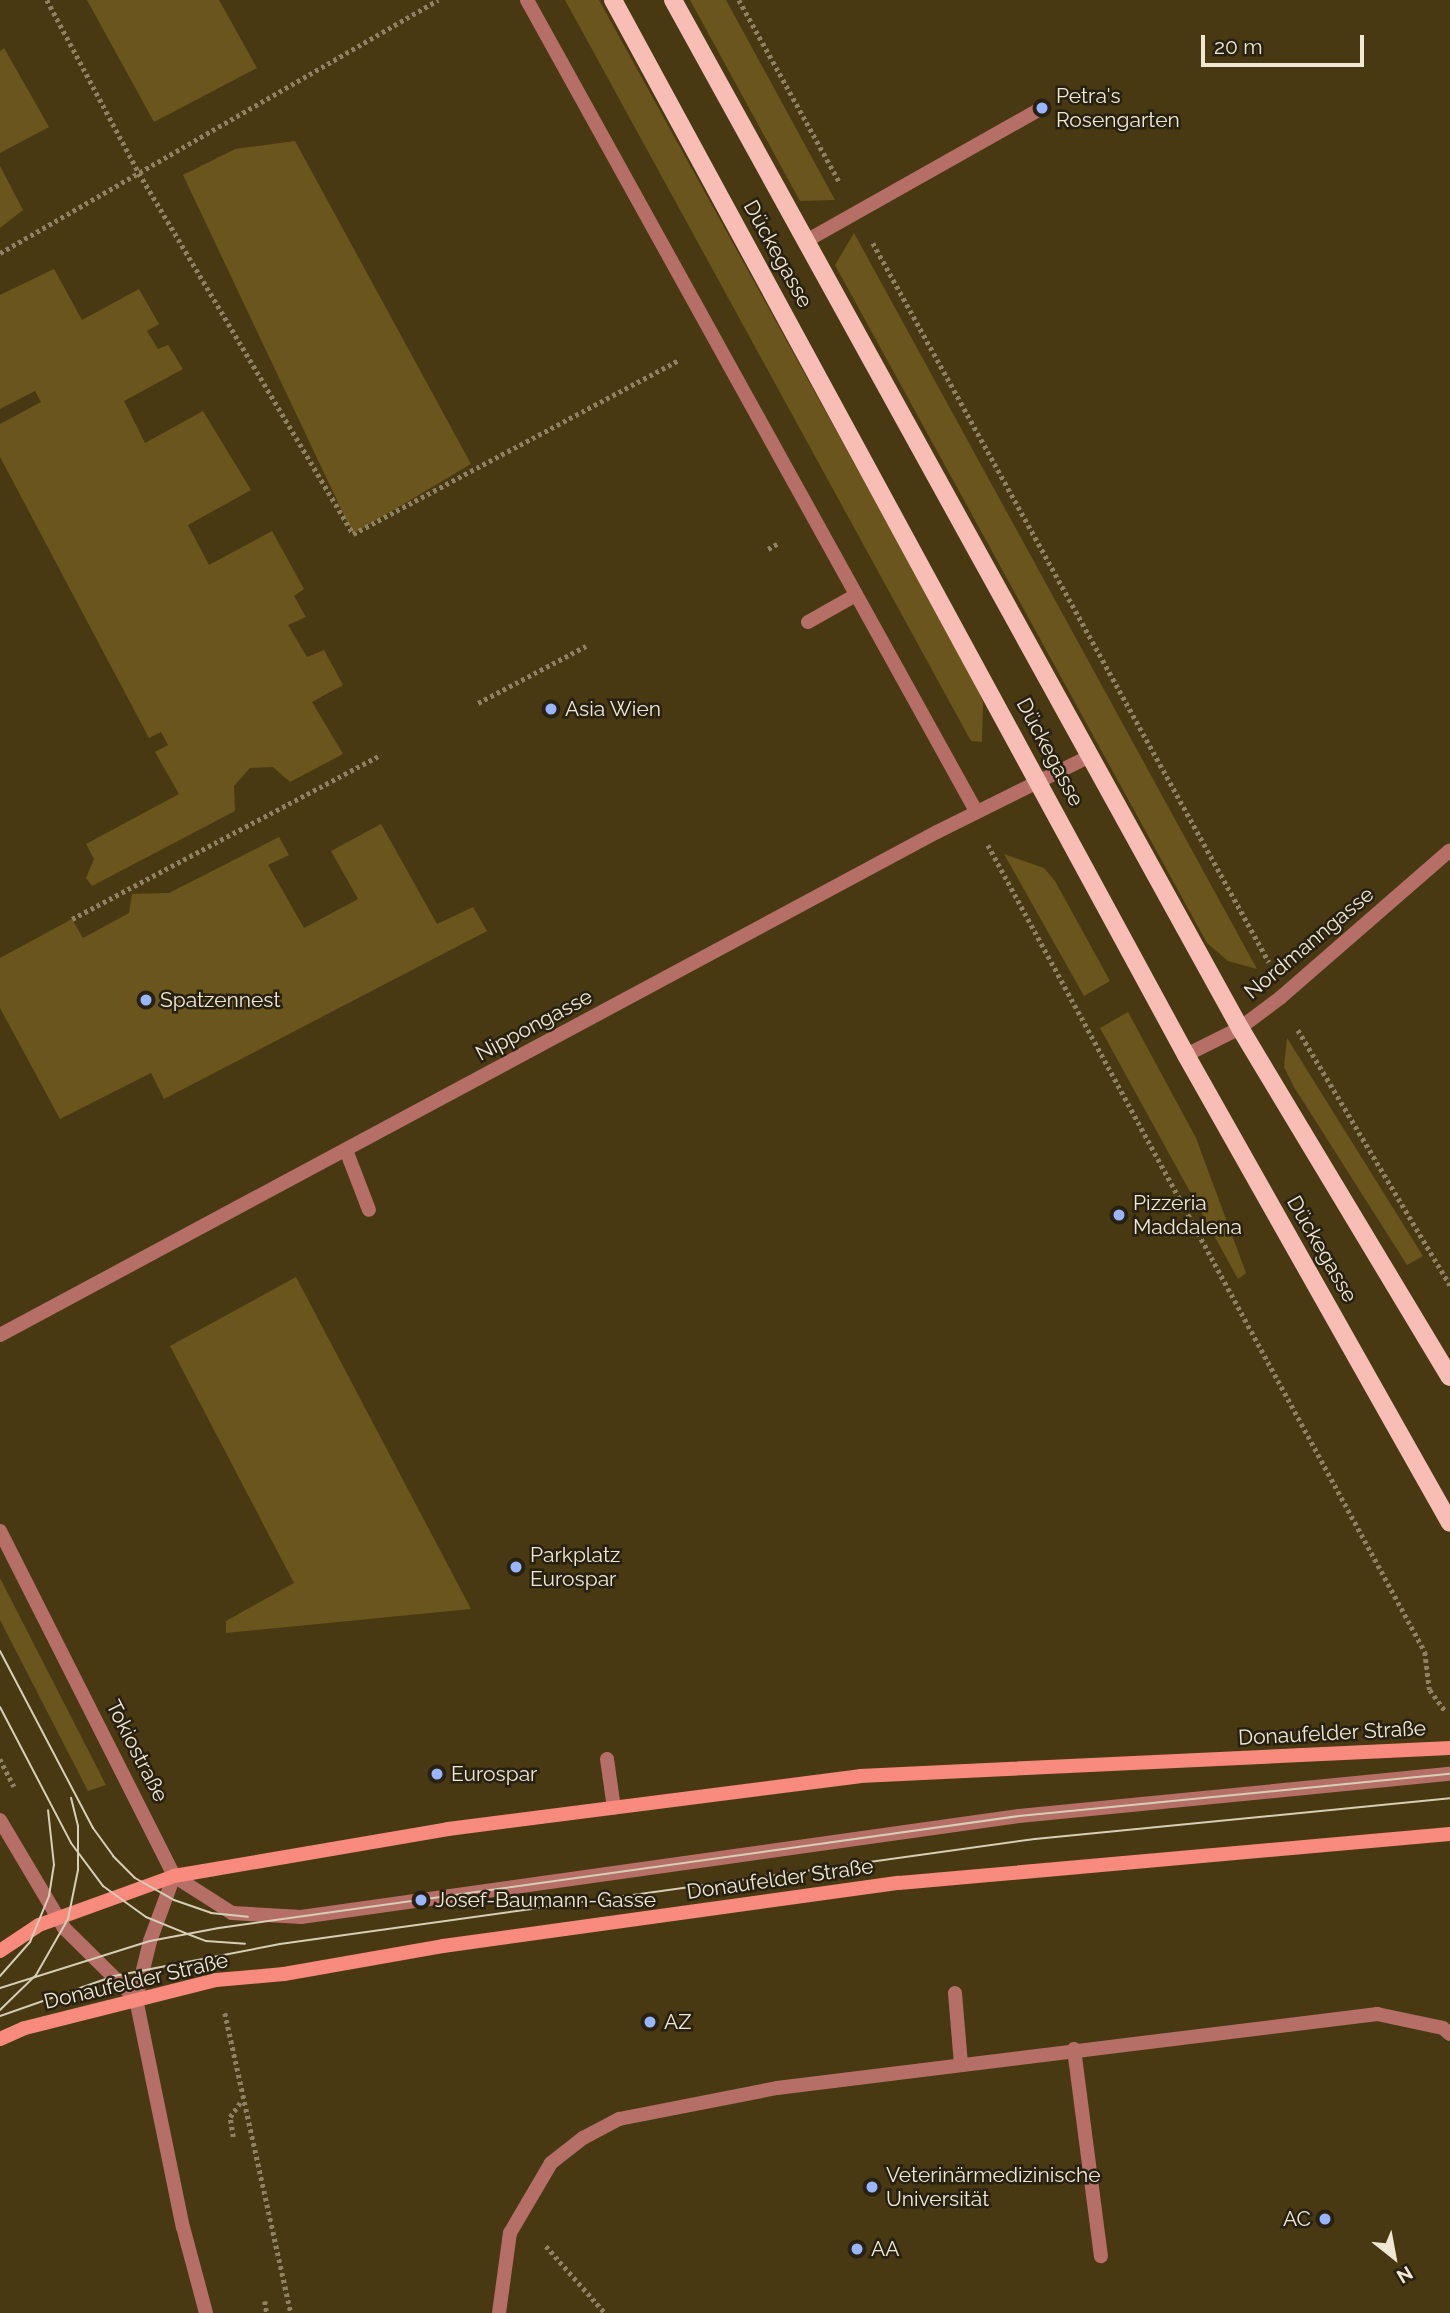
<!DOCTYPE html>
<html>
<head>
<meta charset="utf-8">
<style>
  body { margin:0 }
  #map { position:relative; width:1450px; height:2313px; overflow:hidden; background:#483912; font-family:Raleway,sans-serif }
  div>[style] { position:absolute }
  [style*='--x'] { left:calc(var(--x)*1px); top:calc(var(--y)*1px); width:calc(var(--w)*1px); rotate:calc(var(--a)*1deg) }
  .green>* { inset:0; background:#6a551d }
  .path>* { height:4.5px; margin-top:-2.25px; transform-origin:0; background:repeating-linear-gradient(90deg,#8f8263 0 3.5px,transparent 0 7px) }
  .service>* { height:14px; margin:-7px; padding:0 7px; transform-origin:7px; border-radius:7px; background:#b56f67 }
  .minor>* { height:14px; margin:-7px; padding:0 7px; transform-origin:7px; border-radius:7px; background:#b56f67 }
  .tertiary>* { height:14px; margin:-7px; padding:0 7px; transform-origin:7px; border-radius:7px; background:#b56f67 }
  .secondary>* { height:14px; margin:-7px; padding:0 7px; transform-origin:7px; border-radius:7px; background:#f98a7e }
  .primary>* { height:18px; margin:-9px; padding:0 9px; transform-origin:9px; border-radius:9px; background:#f8beb6 }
  .tram>* { height:2px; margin:-1px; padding:0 1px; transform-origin:1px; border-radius:1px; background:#d7ceb6 }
  .dots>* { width:19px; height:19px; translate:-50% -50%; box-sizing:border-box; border:4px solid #282111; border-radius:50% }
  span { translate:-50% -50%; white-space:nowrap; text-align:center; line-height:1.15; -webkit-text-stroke:5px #282111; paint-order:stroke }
  .poi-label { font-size:21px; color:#f1e8d3 }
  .left { translate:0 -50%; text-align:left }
  .right { translate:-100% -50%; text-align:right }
  .street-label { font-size:21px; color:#f1e8d3 }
  .north { position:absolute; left:1359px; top:2222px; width:70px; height:70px; -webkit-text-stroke:5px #282111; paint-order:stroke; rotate:149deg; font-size:19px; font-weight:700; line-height:28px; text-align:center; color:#f1e8d3 }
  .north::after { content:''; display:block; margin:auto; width:24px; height:32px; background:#f1e8d3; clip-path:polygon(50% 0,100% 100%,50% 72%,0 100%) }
  .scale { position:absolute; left:1201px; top:35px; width:163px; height:32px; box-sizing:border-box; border:4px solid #f1e8d3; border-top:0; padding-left:9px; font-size:21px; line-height:24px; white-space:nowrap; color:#f1e8d3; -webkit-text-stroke:5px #282111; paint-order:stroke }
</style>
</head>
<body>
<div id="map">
  <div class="green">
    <div style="clip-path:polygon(87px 0,219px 0,257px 68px,154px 122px)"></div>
    <div style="clip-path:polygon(565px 0,599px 0,974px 681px,983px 702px,982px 742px,971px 741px)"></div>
    <div style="clip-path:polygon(690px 0,726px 0,835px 200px,800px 201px)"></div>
    <div style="clip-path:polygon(4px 48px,49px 127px,0 153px,0 51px)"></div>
    <div style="clip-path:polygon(295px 141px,471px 464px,353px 534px,183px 175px,235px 149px)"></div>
    <div style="clip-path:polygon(0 166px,23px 210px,0 228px)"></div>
    <div style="clip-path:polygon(854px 233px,1257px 969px,1228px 961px,1207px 943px,835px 265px)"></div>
    <div style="clip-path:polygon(54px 269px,82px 320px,139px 289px,159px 324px,147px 331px,158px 349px,168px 345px,183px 369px,124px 401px,145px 443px,203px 411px,251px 490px,188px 525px,209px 565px,272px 531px,304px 589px,294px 596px,306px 617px,288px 625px,307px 657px,324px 650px,343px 685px,312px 702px,343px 754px,290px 782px,273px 767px,250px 768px,234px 786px,235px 811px,92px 886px,86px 878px,94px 859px,86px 844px,179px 794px,155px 752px,168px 745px,161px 732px,149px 738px,0 457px,0 424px,41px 402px,35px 391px,0 409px,0 295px)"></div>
    <div style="clip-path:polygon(381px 824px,437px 924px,473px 907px,487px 931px,164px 1099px,151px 1073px,60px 1119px,0 1008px,0 958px,72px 919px,83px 938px,129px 913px,132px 894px,169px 893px,279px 837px,289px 855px,268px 865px,304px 928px,358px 899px,331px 851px)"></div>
    <div style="clip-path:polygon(1004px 854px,1044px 868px,1055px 881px,1110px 981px,1084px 996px)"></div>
    <div style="clip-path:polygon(1128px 1012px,1196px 1138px,1246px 1273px,1238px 1279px,1100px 1028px)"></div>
    <div style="clip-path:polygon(1287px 1038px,1423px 1256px,1407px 1265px,1294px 1087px,1284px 1067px)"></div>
    <div style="clip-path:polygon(296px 1277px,471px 1609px,226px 1633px,226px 1621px,294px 1583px,170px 1346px)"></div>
    <div style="clip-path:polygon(0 1578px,106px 1785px,88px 1791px,0 1620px)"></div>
  </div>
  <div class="path">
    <div style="--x:47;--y:0;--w:196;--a:62"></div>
    <div style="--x:139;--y:173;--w:420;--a:59.3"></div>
    <div style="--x:353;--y:534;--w:370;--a:-28.1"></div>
    <div style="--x:739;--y:0;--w:209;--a:61.1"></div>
    <div style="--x:873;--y:243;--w:821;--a:61.16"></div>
    <div style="--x:0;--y:253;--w:506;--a:-30.01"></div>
    <div style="--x:768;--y:549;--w:13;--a:-29"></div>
    <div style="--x:478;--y:703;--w:122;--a:-27.8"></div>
    <div style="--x:988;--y:845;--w:918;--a:61.56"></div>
    <div style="--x:1425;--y:1652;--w:38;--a:83"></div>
    <div style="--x:1430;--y:1690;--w:26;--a:54"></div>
    <div style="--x:72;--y:919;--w:350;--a:-28"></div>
    <div style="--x:1298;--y:1030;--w:297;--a:59.2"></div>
    <div style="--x:0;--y:1759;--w:31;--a:63"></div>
    <div style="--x:225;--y:2013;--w:307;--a:77.6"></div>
    <div style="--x:233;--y:2137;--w:20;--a:-99"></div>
    <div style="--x:230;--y:2117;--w:21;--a:-55"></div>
    <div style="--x:546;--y:2246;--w:89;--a:48.6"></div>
    <div style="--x:265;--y:2301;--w:12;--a:81"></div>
  </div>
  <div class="service">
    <div style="--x:806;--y:241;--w:271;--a:-29.4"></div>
    <div style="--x:808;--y:622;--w:55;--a:-29.4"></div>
    <div style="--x:346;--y:1150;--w:64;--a:69"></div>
    <div style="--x:607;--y:1759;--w:49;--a:81.9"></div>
    <div style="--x:174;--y:1876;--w:69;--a:32.5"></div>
    <div style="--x:232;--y:1913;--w:69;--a:3.3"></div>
    <div style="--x:301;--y:1917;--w:725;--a:-8.01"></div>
    <div style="--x:1019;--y:1816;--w:433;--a:-5.6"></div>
    <div style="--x:955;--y:1993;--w:71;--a:85.2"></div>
    <div style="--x:1074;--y:2049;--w:209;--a:82.6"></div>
    <div style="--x:499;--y:2313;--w:81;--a:-82.2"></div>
    <div style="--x:510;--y:2233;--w:81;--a:-59.6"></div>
    <div style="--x:551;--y:2163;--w:41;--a:-38"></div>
    <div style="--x:583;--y:2138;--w:41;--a:-27.8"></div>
    <div style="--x:619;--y:2119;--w:161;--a:-11.1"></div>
    <div style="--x:777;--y:2088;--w:605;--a:-7.03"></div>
    <div style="--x:1377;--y:2014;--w:67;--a:12"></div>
    <div style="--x:1443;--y:2028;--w:9;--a:41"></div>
  </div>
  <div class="minor">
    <div style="--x:527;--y:0;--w:927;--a:61.03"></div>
    <div style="--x:1186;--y:1055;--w:60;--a:-26.6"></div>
    <div style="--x:1240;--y:1028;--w:50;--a:-36.9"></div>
    <div style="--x:1280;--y:998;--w:225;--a:-41"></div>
    <div style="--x:0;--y:1335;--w:1063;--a:-28.23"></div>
    <div style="--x:937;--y:832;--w:171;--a:-26.4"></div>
    <div style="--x:0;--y:1531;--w:386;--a:63.2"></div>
    <div style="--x:174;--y:1876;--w:69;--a:110.3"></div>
    <div style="--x:150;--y:1941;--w:60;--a:103.6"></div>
    <div style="--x:0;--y:1820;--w:126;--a:59.3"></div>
    <div style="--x:64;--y:1928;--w:101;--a:44.6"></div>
  </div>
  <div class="tertiary">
    <div style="--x:136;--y:1999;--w:233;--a:78.4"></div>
    <div style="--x:183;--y:2227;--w:89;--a:75"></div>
  </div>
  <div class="secondary">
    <div style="--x:0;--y:1951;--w:47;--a:-33.7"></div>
    <div style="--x:39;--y:1925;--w:144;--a:-19.9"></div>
    <div style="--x:174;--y:1876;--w:278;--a:-9.7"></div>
    <div style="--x:448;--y:1829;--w:415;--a:-7.3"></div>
    <div style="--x:860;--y:1776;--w:591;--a:-2.72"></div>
    <div style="--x:0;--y:2039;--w:27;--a:-24"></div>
    <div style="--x:25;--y:2028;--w:197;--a:-14.1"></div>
    <div style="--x:216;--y:1980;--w:68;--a:-5"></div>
    <div style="--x:284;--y:1974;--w:161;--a:-10"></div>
    <div style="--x:443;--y:1946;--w:460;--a:-7.9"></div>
    <div style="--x:899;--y:1883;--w:553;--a:-5.08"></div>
  </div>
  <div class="primary">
    <div style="--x:613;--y:0;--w:1201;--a:61.49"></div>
    <div style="--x:1186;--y:1055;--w:537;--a:60.57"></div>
    <div style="--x:673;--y:0;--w:1174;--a:61.12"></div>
    <div style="--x:1240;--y:1028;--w:407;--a:59"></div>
  </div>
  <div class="tram">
    <div style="--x:0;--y:1651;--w:200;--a:62.3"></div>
    <div style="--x:93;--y:1828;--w:34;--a:54"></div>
    <div style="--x:113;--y:1856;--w:31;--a:45"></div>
    <div style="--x:135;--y:1878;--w:45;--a:29.4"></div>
    <div style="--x:174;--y:1900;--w:39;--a:19"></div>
    <div style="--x:211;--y:1913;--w:37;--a:6"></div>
    <div style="--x:0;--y:1707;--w:153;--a:62.4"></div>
    <div style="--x:71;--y:1843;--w:54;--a:53.3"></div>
    <div style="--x:103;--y:1886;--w:53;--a:35.8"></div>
    <div style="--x:146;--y:1917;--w:42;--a:22.3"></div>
    <div style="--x:185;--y:1933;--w:22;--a:21"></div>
    <div style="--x:206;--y:1941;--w:39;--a:4"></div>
    <div style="--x:0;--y:1976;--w:45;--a:-48.6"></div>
    <div style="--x:30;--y:1942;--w:50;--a:-67.6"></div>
    <div style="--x:49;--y:1896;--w:31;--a:-81"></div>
    <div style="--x:54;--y:1865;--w:55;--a:-96.2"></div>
    <div style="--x:0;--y:1988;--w:157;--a:-17.4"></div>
    <div style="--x:150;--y:1941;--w:70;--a:-10.7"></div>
    <div style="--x:219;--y:1928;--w:808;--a:-7.97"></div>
    <div style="--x:1019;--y:1816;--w:433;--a:-5.6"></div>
    <div style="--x:0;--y:2010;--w:50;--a:-44.2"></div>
    <div style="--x:36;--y:1975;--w:64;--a:-60.3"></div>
    <div style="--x:68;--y:1919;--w:50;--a:-78.5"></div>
    <div style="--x:78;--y:1870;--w:44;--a:-90"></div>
    <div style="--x:78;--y:1826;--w:29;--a:-104"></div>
    <div style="--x:0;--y:2016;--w:121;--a:-19.3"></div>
    <div style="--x:114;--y:1976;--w:169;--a:-10.9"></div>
    <div style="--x:280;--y:1944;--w:762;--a:-7.92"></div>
    <div style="--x:1035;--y:1839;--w:417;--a:-5.6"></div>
  </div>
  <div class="dots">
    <div style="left:1042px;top:108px;background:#99b5fd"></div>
    <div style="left:551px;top:709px;background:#99b5fd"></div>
    <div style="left:146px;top:1000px;background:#99b5fd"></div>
    <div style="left:1119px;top:1215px;background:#99b5fd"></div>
    <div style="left:516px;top:1567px;background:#99b5fd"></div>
    <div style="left:437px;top:1774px;background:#99b5fd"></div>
    <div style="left:421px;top:1900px;background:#99b5fd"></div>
    <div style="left:650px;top:2022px;background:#99b5fd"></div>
    <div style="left:872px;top:2187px;background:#99b5fd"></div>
    <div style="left:1325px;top:2219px;background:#99b5fd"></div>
    <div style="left:857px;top:2249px;background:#99b5fd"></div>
  </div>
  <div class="poi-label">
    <span class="left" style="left:1056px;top:108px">Petra's<br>Rosengarten</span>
    <span class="left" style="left:565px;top:709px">Asia Wien</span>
    <span class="left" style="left:160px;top:1000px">Spatzennest</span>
    <span class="left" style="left:1133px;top:1215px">Pizzeria<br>Maddalena</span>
    <span class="left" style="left:530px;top:1567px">Parkplatz<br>Eurospar</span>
    <span class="left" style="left:451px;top:1774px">Eurospar</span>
    <span class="left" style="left:435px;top:1900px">Josef-Baumann-Gasse</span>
    <span class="left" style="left:664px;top:2022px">AZ</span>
    <span class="left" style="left:886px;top:2187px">Veterinärmedizinische<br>Universität</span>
    <span class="right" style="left:1311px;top:2219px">AC</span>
    <span class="left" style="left:871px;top:2249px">AA</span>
  </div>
  <div class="street-label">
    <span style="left:778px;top:254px;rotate:61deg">Dückegasse</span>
    <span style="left:1050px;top:752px;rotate:62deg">Dückegasse</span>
    <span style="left:1309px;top:943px;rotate:-40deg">Nordmanngasse</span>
    <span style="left:534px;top:1025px;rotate:-28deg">Nippongasse</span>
    <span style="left:1322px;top:1249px;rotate:60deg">Dückegasse</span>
    <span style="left:1332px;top:1733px;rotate:-3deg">Donaufelder Straße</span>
    <span style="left:137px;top:1751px;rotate:63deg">Tokiostraße</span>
    <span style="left:780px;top:1879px;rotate:-8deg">Donaufelder Straße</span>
    <span style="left:136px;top:1981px;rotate:-13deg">Donaufelder Straße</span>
  </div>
  <div class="north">N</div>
  <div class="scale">20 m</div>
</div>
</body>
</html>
